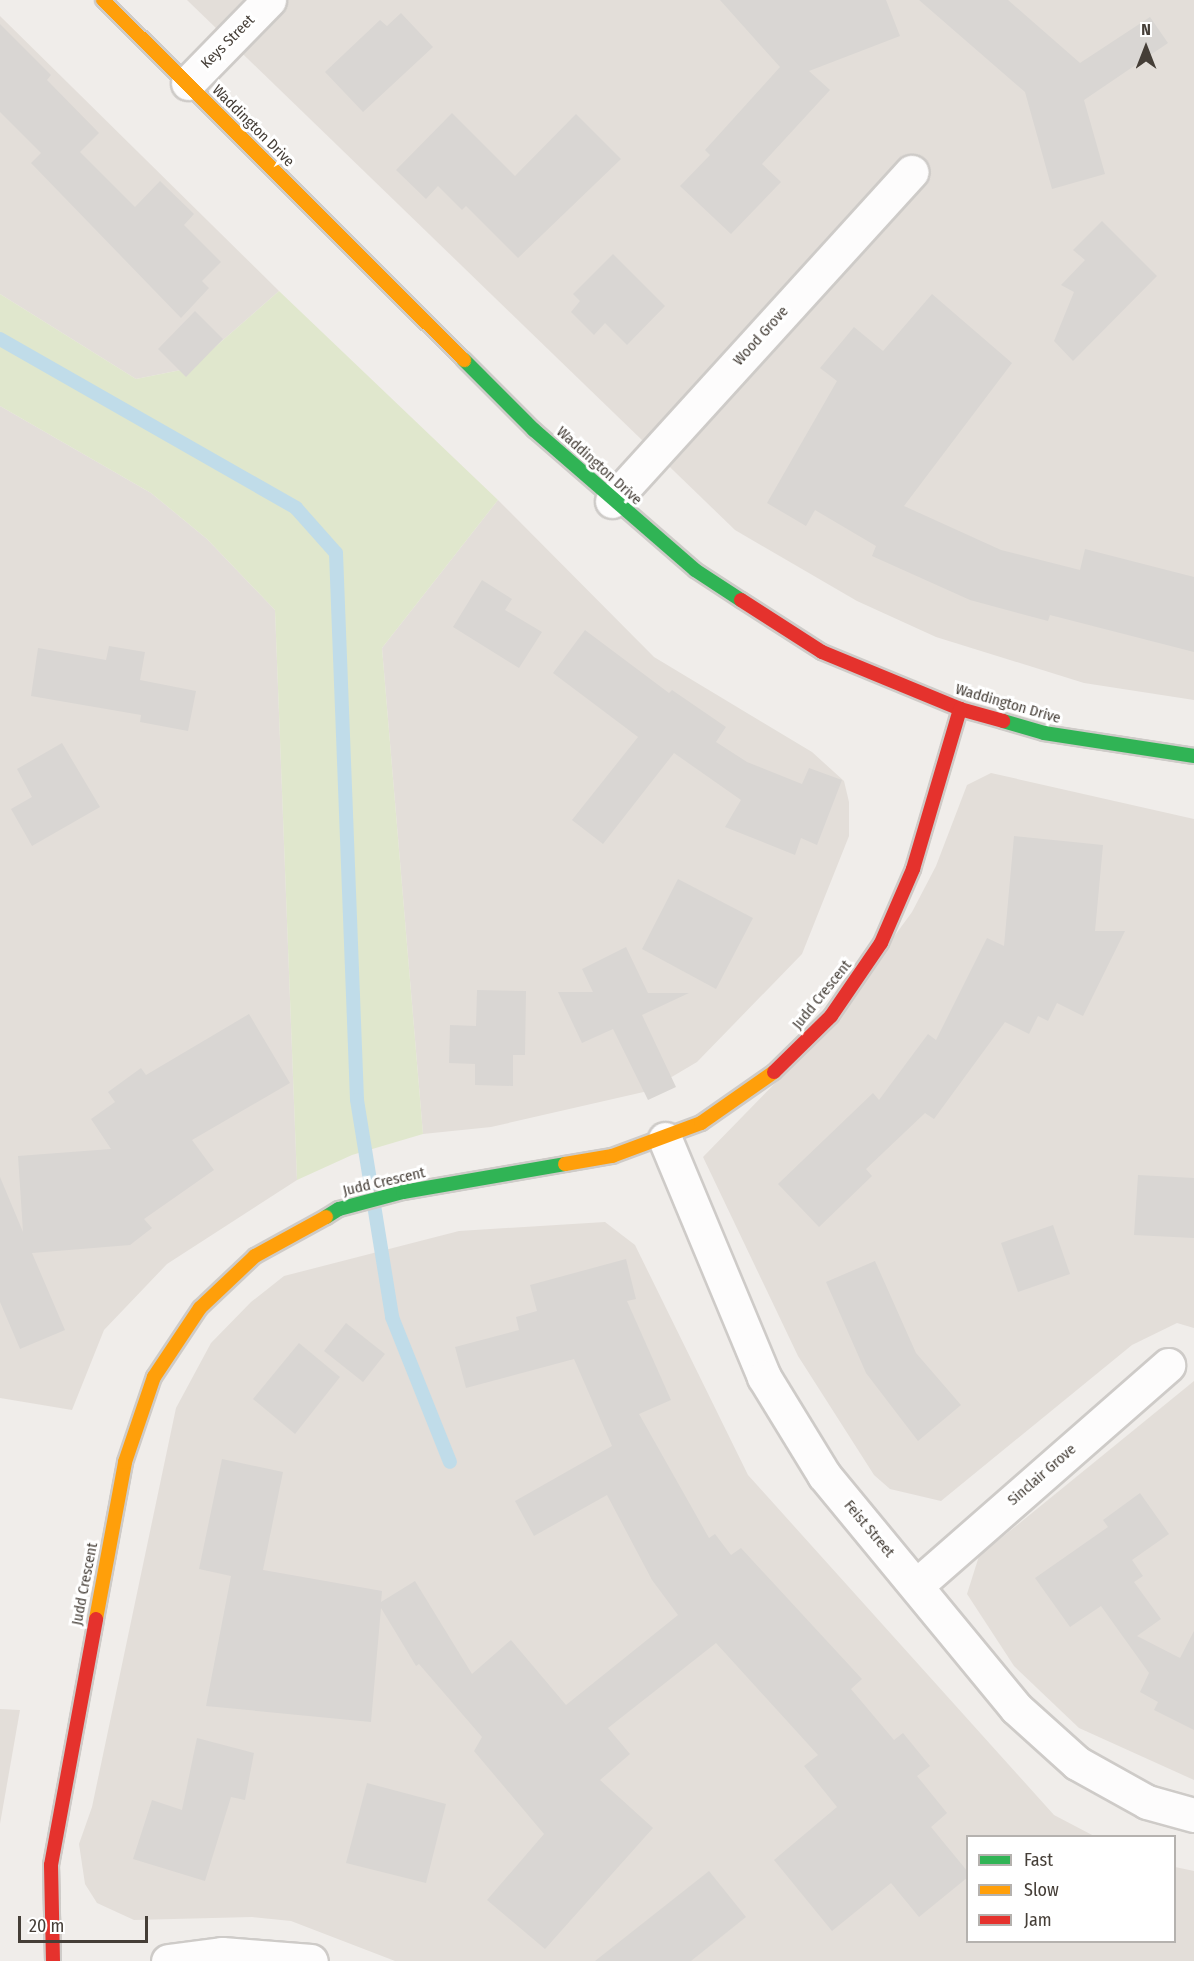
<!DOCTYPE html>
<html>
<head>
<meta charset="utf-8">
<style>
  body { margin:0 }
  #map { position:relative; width:1194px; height:1961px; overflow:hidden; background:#f0edea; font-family:"Fira Sans Condensed",sans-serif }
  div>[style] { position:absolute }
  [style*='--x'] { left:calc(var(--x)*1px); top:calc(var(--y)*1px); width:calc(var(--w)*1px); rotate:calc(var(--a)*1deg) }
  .residential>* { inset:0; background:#e3ded9 }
  .green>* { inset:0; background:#e0e7cd }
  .stream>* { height:14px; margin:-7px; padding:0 7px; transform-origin:7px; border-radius:7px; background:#c0dce9 }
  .building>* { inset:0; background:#d9d6d3 }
  .roads { filter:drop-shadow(2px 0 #cecbc8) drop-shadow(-2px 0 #cecbc8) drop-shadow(0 2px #cecbc8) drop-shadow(0 -2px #cecbc8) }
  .street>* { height:33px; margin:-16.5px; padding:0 16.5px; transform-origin:16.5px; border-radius:16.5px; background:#fdfcfc }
  .fast>* { height:14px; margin:-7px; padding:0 7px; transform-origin:7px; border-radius:7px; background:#30b455 }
  .slow>* { height:14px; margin:-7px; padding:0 7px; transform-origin:7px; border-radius:7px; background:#ff9f0a }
  .jam>* { height:14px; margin:-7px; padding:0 7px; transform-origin:7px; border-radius:7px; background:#e5322d }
  span { translate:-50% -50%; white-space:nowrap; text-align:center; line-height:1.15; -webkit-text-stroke:6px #fff; paint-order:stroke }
  .street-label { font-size:15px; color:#453e37 }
  .legend { position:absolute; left:966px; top:1835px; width:210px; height:108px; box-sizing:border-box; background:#fff; border:2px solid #b5b2af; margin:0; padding:8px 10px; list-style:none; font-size:18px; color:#453e37 }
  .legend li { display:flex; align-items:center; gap:12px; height:30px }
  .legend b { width:30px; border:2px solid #b5b2af }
  .north { position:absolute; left:1116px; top:18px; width:60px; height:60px; -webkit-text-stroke:4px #fff; paint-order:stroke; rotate:0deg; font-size:16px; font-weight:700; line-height:24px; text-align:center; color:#453e37 }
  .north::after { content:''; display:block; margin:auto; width:21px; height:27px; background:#453e37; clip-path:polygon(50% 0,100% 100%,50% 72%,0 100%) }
  .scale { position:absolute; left:18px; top:1916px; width:130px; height:27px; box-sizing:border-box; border:3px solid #453e37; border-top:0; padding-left:8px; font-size:18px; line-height:21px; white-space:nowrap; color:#453e37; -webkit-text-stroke:4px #fff; paint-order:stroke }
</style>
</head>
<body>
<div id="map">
  <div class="residential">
    <div style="clip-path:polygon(187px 0,1194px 0,1194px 700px,1084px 683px,936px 637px,857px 601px,735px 530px)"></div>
    <div style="clip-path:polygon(0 16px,279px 291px,191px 368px,136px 379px,0 294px)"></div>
    <div style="clip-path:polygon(0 406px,151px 493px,207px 539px,275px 610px,297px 1180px,167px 1264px,104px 1330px,72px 1410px,0 1398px)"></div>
    <div style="clip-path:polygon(498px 500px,654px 657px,812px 752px,844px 781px,849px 802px,849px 836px,802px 954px,697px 1062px,648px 1091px,491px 1127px,423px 1134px,382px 648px)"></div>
    <div style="clip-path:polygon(991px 773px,1194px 819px,1194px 1328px,1177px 1323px,1132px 1345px,941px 1501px,890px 1489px,874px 1475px,798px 1356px,703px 1157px,821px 1036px,912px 912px,936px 866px,967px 785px)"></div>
    <div style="clip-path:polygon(605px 1222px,635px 1245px,748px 1475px,1054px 1815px,1094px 1836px,968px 1836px,968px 1942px,1174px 1942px,1175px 1867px,1194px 1871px,1194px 1961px,395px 1961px,291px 1921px,252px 1917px,134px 1920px,97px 1903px,85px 1884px,79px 1844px,92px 1807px,176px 1408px,211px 1343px,251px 1302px,284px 1276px,459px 1231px)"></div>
    <div style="clip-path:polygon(1194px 1381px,1194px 1780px,1079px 1728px,1014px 1666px,967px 1594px,979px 1556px)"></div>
    <div style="clip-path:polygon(0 1709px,20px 1710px,0 1824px)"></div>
  </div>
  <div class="green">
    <div style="clip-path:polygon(279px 291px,498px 500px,382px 648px,423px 1134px,352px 1155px,297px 1180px,275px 610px,207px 539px,151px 493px,0 406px,0 294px,136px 379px,191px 368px)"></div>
  </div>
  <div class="stream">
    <div style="--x:0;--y:339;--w:341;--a:29.7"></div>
    <div style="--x:296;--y:508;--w:60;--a:48.4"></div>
    <div style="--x:336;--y:553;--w:547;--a:87.8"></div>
    <div style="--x:357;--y:1100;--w:220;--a:80.8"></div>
    <div style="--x:392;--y:1317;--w:156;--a:68.2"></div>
  </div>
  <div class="building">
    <div style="clip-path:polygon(720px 0,886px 0,900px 36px,809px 71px,830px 90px,762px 164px,781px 182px,731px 234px,680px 186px,710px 155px,705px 150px,780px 67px)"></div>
    <div style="clip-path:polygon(919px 0,1008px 0,1080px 63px,1150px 17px,1168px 43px,1084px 100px,1105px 174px,1052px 189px,1025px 92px)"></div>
    <div style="clip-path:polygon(401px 13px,433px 47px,363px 112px,325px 72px,380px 20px,387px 26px)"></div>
    <div style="clip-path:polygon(0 24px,51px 75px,47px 80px,99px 133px,80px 152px,135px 207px,160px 181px,194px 214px,184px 225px,221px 262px,202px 281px,209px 288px,181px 318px,31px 163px,41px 153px,0 112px)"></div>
    <div style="clip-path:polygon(452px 113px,515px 176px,576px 114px,621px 159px,518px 258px,466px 206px,462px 210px,438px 186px,426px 199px,396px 170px)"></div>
    <div style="clip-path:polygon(1102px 221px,1157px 276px,1073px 361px,1054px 341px,1074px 292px,1061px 285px,1085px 260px,1073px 250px)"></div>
    <div style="clip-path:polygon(613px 254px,665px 306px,627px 345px,605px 323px,594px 335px,571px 312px,580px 301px,573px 294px)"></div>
    <div style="clip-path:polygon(932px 294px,1012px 363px,904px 506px,1001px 550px,1080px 570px,1085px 549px,1194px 577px,1194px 652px,1050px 615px,1048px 621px,970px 600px,872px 556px,876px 546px,815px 510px,806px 526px,767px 503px,837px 381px,820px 368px,854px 327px,883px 351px)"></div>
    <div style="clip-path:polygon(195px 311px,223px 339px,186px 377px,158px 349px)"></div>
    <div style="clip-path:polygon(482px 580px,512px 599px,505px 610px,542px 632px,519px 668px,453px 627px)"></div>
    <div style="clip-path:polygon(585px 630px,669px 693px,672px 690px,726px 727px,716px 742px,747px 762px,802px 784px,809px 768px,842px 780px,817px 845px,801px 838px,795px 855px,725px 827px,741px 800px,674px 753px,603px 844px,572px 820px,638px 737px,553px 673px)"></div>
    <div style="clip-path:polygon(109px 646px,145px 652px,140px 680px,196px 691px,188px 731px,140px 722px,141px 715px,31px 696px,38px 648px,106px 660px)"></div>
    <div style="clip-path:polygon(62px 743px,100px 807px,32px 846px,11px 809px,32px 797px,17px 769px)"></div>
    <div style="clip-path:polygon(1014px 836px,1103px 845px,1095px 931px,1125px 931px,1083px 1016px,1057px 1003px,1048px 1021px,1038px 1016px,1029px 1034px,1005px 1022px,934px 1119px,925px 1113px,866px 1169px,872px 1176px,819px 1227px,778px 1184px,873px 1093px,879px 1100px,928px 1034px,936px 1040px,987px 938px,1004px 946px)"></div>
    <div style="clip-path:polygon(678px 879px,753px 918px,716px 989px,642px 949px)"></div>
    <div style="clip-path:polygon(626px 947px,648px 993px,689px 993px,642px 1015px,676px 1087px,648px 1100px,613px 1029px,582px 1043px,558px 992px,593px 992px,582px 969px)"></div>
    <div style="clip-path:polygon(477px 990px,526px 991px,525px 1055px,513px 1055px,513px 1086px,475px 1085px,475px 1064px,449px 1063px,450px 1025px,476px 1026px)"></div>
    <div style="clip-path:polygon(249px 1014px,290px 1083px,192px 1140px,214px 1170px,144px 1219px,152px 1228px,130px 1245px,32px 1253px,65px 1330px,20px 1349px,0 1302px,0 1177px,23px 1232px,18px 1156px,111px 1149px,91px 1119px,115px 1102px,108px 1092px,141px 1068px,146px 1075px)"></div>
    <div style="clip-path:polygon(1138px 1175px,1194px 1178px,1194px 1238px,1134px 1235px)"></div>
    <div style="clip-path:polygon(1053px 1225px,1070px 1274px,1018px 1292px,1001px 1243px)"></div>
    <div style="clip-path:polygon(626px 1259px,636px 1299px,627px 1301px,671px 1400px,639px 1414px,709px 1538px,715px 1534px,731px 1555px,741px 1548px,862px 1679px,851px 1689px,894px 1740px,903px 1733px,930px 1766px,917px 1776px,947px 1813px,931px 1827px,968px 1872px,968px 1877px,919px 1917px,891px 1883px,832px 1931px,774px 1860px,837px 1807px,804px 1766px,818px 1755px,716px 1643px,608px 1728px,630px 1754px,600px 1780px,653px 1828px,545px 1949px,487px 1900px,544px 1834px,474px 1751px,482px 1737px,419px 1664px,416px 1666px,381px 1608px,371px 1722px,206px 1706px,231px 1576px,199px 1569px,222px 1459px,283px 1472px,263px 1570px,382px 1591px,381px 1602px,415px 1581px,472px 1674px,511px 1640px,566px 1705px,678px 1615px,652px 1580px,607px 1495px,534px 1536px,515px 1501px,612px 1446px,574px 1359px,466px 1388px,455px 1347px,519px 1330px,516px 1317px,537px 1311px,530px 1285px)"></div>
    <div style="clip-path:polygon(875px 1261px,916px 1353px,961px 1405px,918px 1441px,866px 1373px,826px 1282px)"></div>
    <div style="clip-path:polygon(346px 1323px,385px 1354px,363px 1382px,324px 1351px)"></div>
    <div style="clip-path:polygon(299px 1343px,340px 1377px,295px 1434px,253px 1399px)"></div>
    <div style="clip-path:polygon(1140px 1493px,1169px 1534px,1132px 1560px,1143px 1576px,1134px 1582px,1161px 1619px,1137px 1636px,1180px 1658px,1194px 1631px,1194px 1730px,1154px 1710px,1158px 1702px,1140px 1692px,1149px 1673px,1101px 1606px,1070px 1627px,1035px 1578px,1108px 1527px,1103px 1520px)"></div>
    <div style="clip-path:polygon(197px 1738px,254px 1753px,245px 1800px,231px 1797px,205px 1881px,133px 1859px,152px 1800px,182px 1810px)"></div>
    <div style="clip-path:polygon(367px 1783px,446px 1804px,426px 1883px,346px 1863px)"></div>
    <div style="clip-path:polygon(709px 1871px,746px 1917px,691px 1961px,595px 1961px)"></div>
  </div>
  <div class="roads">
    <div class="street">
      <div style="--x:188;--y:83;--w:116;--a:-45.7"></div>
      <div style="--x:612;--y:501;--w:445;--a:-47.7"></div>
      <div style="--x:665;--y:1139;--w:258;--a:67.4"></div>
      <div style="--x:764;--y:1377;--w:115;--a:58.5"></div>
      <div style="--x:824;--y:1475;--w:302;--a:50.5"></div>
      <div style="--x:1016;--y:1708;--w:82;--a:42"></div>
      <div style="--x:1077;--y:1763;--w:80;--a:29.1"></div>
      <div style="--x:1147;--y:1802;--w:49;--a:15.5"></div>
      <div style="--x:917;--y:1585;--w:334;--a:-41.2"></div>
      <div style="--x:168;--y:1961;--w:54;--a:-7.4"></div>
      <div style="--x:222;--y:1954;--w:89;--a:4.5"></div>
    </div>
    <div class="fast">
      <div style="--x:464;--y:360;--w:99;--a:45"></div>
      <div style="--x:534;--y:430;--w:213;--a:41"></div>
      <div style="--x:695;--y:570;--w:55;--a:33.1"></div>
      <div style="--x:1003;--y:721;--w:43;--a:16.3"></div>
      <div style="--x:1044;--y:733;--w:152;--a:8.7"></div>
      <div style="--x:326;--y:1217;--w:15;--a:-32"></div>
      <div style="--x:339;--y:1209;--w:66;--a:-14.9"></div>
      <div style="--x:403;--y:1192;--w:164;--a:-9.8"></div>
    </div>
    <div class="slow">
      <div style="--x:103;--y:0;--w:510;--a:44.92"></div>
      <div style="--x:565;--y:1164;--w:48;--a:-9.7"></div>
      <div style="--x:612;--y:1156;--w:95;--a:-20.3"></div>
      <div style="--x:701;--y:1123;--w:89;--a:-34.9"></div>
      <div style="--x:96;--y:1619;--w:160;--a:-79.5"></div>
      <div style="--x:125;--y:1462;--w:90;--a:-71.2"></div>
      <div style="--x:154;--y:1377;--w:83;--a:-56.3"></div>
      <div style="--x:200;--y:1308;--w:76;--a:-43.4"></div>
      <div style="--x:255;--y:1256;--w:81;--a:-28.8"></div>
    </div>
    <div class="jam">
      <div style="--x:741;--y:600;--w:96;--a:32.7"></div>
      <div style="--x:822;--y:652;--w:149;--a:22.4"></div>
      <div style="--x:960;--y:709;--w:45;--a:15.6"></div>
      <div style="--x:774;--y:1072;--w:80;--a:-44.5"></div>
      <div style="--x:831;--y:1016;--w:88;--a:-55.6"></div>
      <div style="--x:881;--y:943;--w:81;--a:-66.6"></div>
      <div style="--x:913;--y:869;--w:167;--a:-73.6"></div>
      <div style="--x:53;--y:1961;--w:96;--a:-91.2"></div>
      <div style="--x:51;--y:1865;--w:250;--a:-79.6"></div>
    </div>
  </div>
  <div class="street-label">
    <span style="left:228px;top:42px;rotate:-45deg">Keys Street</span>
    <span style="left:253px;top:126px;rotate:45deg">Waddington Drive</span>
    <span style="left:761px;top:336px;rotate:-48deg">Wood Grove</span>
    <span style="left:599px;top:466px;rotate:42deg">Waddington Drive</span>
    <span style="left:1008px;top:704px;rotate:16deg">Waddington Drive</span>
    <span style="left:822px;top:995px;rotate:-51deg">Judd Crescent</span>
    <span style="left:384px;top:1182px;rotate:-13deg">Judd Crescent</span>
    <span style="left:1042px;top:1475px;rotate:-41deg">Sinclair Grove</span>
    <span style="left:869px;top:1529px;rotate:50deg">Feist Street</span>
    <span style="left:85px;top:1584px;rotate:-79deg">Judd Crescent</span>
  </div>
  <ul class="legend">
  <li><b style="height:8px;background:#30b455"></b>Fast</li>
  <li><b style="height:8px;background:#ff9f0a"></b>Slow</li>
  <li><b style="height:8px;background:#e5322d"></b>Jam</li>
  </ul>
  <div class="north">N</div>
  <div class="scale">20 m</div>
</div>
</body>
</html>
